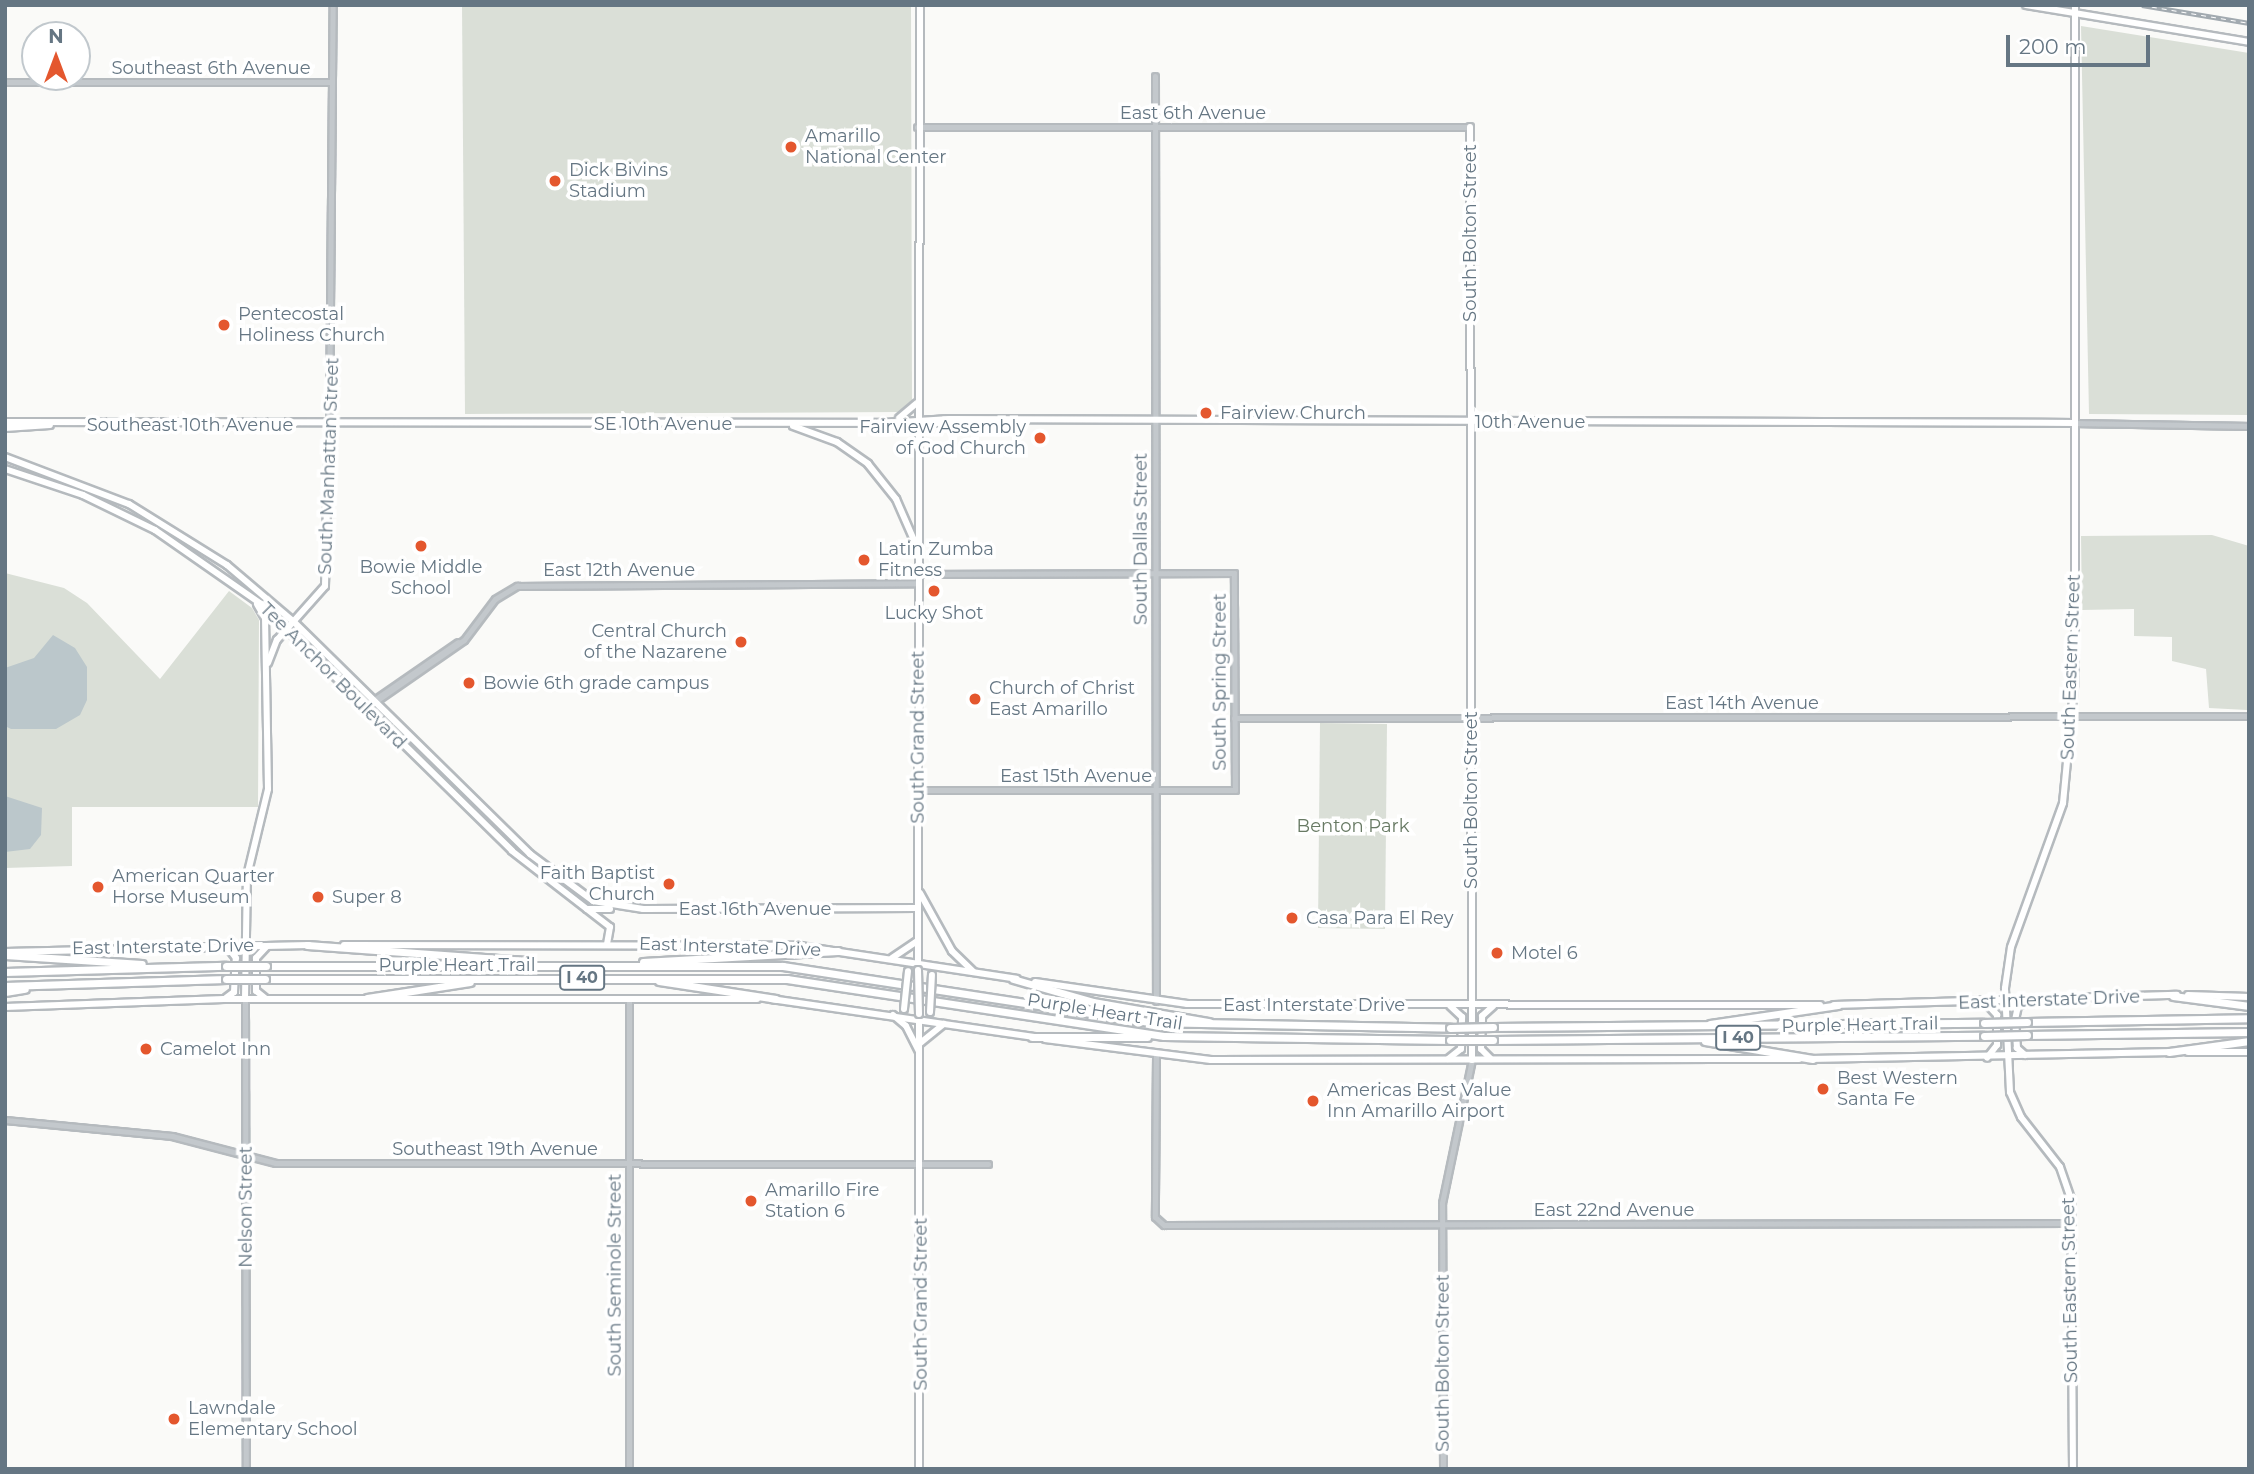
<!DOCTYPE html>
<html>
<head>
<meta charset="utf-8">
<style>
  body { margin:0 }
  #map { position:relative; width:2254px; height:1474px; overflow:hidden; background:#fafaf8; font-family:Montserrat,sans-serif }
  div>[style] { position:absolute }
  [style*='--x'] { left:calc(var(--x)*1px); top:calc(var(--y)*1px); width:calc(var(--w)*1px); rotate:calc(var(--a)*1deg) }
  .green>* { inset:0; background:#dadfd7 }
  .water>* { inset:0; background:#bbc7cb }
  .roads { filter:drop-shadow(2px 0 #b5babe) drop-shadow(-2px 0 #b5babe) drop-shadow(0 2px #b5babe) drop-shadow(0 -2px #b5babe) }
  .minor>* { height:5px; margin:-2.5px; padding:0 2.5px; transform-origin:2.5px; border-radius:2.5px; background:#c3c8cc }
  .major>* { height:6px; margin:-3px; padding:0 3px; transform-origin:3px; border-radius:3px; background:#fff }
  .highway>* { height:7px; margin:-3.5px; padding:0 3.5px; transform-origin:3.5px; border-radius:3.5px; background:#fff }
  .rail>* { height:4.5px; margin-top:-2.25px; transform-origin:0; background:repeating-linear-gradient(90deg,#fff 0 5px,#a2aab0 0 10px); box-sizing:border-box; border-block:2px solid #a2aab0 }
  .bridges { filter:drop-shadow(2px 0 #b5babe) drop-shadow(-2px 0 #b5babe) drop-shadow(0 2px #b5babe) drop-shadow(0 -2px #b5babe) }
  .major-bridge>* { height:6px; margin:-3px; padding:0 3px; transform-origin:3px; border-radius:3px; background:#fff }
  .highway-bridge>* { height:7px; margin:-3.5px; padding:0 3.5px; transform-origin:3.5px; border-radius:3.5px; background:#fff }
  .dots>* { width:19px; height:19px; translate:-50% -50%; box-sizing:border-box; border:4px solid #fff; border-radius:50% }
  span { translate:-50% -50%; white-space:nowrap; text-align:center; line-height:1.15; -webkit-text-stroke:7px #fff; paint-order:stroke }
  .shield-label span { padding:2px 5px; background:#fff; border:2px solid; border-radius:5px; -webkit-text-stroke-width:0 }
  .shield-label { font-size:16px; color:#657683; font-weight:700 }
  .street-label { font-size:18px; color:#657683 }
  .poi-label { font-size:18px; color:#657683 }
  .left { translate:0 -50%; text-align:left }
  .right { translate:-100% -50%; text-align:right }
  .park-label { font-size:18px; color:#687a64 }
  .frame { position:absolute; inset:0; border:7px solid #657683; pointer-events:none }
  .north { position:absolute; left:21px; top:21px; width:70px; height:70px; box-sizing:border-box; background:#fff; border:2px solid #c1c8cd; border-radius:50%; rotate:0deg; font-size:19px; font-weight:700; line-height:28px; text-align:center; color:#657683 }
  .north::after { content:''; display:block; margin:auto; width:24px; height:32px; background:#e4572e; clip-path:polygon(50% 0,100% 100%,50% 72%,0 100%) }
  .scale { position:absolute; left:2006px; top:35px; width:144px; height:32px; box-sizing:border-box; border:4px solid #657683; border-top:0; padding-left:9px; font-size:21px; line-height:24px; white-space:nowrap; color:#657683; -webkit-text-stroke:5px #fff; paint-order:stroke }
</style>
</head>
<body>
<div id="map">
  <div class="green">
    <div style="clip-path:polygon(462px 5px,911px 5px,912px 406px,901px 412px,465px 414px)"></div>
    <div style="clip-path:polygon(2081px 26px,2249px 53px,2249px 415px,2089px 414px)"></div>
    <div style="clip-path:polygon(2212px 535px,2249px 546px,2247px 710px,2209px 708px,2206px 669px,2172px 661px,2172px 637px,2134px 636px,2134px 609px,2082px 610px,2081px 536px)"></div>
    <div style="clip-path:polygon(5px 573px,64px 588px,87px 603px,160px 679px,229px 591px,252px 608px,259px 620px,258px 807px,72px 807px,72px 866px,5px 868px)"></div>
    <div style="clip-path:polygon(1320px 723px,1387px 724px,1385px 929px,1318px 928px)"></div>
  </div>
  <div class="water">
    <div style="clip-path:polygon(53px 635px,75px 648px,87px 667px,87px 700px,80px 715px,56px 729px,11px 729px,5px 726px,5px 668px,34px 658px)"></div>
    <div style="clip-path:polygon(5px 796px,42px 808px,41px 835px,30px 849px,5px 852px)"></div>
  </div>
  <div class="roads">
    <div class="minor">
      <div style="--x:1155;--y:76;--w:925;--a:89.94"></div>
      <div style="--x:5;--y:82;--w:327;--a:0"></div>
      <div style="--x:917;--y:127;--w:553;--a:0"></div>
      <div style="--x:2075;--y:423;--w:174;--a:1"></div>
      <div style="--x:329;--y:424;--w:419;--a:-89.5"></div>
      <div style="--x:374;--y:700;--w:102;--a:-34.6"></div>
      <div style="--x:366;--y:708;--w:119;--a:-34.8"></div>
      <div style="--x:464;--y:640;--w:51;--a:-52.9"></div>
      <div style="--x:495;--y:599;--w:26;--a:-31"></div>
      <div style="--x:517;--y:586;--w:402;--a:-0.4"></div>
      <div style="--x:1234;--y:718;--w:1015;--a:-0.11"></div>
      <div style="--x:918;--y:790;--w:317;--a:0"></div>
      <div style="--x:1235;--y:790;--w:217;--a:-90.3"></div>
      <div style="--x:1234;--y:573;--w:315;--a:179.8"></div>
      <div style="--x:245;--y:999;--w:470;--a:89.9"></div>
      <div style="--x:1156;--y:1056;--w:161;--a:90.4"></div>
      <div style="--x:1155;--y:1217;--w:12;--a:42"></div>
      <div style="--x:1164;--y:1225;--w:908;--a:-0.13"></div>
      <div style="--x:5;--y:1120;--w:168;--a:5.5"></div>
      <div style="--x:172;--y:1136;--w:107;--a:14.6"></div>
      <div style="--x:276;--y:1163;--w:712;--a:0.08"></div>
      <div style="--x:629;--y:1469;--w:471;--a:-90"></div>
      <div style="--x:1443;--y:1469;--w:266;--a:-90.2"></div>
      <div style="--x:1442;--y:1203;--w:146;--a:-78.2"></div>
    </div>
    <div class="major">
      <div style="--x:2026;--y:5;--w:226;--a:9.4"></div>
      <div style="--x:1470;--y:127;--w:933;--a:89.88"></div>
      <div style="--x:899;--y:418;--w:23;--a:-40"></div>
      <div style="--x:5;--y:422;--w:977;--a:0.06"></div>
      <div style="--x:869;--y:424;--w:81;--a:-3.5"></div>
      <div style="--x:950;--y:419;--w:1125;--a:0.2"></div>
      <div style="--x:793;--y:426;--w:47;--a:20"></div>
      <div style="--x:837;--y:442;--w:38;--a:35"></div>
      <div style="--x:868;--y:464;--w:45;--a:51.3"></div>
      <div style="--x:896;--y:499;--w:52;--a:66.4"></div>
      <div style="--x:5;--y:428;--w:45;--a:-3.8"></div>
      <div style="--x:5;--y:457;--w:133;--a:20.8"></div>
      <div style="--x:129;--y:504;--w:115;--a:31.9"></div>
      <div style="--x:227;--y:565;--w:88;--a:40.4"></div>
      <div style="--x:294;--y:622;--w:331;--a:44.5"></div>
      <div style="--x:530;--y:854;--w:79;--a:36.7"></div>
      <div style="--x:593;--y:901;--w:51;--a:9.1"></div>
      <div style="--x:643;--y:909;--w:275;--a:-0.2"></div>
      <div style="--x:5;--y:469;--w:82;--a:18.4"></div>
      <div style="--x:83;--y:495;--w:80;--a:25.9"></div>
      <div style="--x:155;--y:530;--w:129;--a:34.9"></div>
      <div style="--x:261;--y:604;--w:352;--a:44.5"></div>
      <div style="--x:512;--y:851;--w:124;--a:37.8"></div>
      <div style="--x:610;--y:927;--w:17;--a:100"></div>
      <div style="--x:268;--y:663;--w:25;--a:-69"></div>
      <div style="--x:277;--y:640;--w:72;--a:-48.4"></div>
      <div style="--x:325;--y:586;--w:162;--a:-88.6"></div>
      <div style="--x:920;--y:893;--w:66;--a:61.1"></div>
      <div style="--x:952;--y:951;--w:30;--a:44"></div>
      <div style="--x:587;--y:909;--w:23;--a:0"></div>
      <div style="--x:344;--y:945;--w:456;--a:0.1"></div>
      <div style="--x:800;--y:946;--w:219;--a:8.6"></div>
      <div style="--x:5;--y:952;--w:304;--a:-1.3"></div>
      <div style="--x:892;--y:958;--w:30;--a:-34"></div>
      <div style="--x:918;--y:966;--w:961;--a:-89.88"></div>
      <div style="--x:1035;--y:982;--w:154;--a:8.2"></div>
      <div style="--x:1187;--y:1004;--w:633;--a:0.09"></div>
      <div style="--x:2188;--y:995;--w:61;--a:1.9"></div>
      <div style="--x:226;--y:998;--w:10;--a:-37"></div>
      <div style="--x:234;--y:992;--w:34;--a:-87"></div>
      <div style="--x:236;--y:958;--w:16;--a:-128"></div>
      <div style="--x:265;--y:998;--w:11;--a:-142"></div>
      <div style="--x:256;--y:991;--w:33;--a:-90"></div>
      <div style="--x:256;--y:958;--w:16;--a:-47"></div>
      <div style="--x:245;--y:999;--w:123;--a:-89.1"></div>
      <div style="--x:247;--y:876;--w:89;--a:-76.4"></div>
      <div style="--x:268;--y:789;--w:171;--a:-91"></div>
      <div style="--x:265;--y:618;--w:16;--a:-120"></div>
      <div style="--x:771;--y:999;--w:266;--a:8.2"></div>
      <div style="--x:1985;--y:1002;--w:18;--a:47"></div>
      <div style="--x:1997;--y:1015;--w:30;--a:90"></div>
      <div style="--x:1997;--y:1045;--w:16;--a:128"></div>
      <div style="--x:1834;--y:1005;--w:343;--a:-1.7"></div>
      <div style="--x:5;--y:1007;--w:219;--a:-2.1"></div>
      <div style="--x:224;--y:999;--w:533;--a:0"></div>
      <div style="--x:893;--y:1015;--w:17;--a:40"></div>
      <div style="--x:906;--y:1026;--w:28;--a:63"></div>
      <div style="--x:919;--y:1016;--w:453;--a:90"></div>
      <div style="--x:1045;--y:1039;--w:167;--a:7.2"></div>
      <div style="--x:1211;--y:1060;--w:588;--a:-0.1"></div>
      <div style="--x:919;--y:1044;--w:32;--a:-39"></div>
      <div style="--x:2188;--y:1052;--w:61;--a:0"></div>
      <div style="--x:2025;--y:1055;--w:11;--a:-139"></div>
      <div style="--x:2017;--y:1048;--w:28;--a:-94"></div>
      <div style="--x:2015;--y:1020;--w:14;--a:-78"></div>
      <div style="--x:2018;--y:1006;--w:9;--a:-21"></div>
      <div style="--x:1448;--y:1059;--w:16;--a:-38"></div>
      <div style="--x:1461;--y:1049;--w:32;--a:-88"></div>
      <div style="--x:1462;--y:1017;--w:16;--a:-137"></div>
      <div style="--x:1491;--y:1059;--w:14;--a:-135"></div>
      <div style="--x:1481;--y:1049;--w:33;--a:-88"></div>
      <div style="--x:1482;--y:1016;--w:15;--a:-42"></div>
      <div style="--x:1810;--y:1059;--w:363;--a:-1.1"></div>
      <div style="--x:2073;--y:1469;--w:270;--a:-90.4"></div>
      <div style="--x:2071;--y:1199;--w:34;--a:-109"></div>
      <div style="--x:2060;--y:1167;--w:63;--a:-128"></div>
      <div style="--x:2021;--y:1117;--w:27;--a:-114"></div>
      <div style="--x:2010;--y:1092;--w:104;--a:-92.8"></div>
      <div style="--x:2005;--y:988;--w:41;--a:-81.7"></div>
      <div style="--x:2011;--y:947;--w:153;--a:-70.1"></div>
      <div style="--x:2063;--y:803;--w:125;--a:-84.5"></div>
      <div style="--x:2075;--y:679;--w:674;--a:-90"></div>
    </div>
    <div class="highway">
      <div style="--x:307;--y:945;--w:220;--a:4.2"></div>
      <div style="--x:5;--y:955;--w:137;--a:3.8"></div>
      <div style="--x:643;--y:962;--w:195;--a:-3.2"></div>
      <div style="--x:266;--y:966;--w:517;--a:0"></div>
      <div style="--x:783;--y:966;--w:372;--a:8.7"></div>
      <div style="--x:1151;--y:1022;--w:299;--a:1.1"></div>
      <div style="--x:5;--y:972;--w:221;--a:-1.6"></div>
      <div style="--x:265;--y:979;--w:522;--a:0"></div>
      <div style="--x:787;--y:979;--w:381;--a:8.6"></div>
      <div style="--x:1164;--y:1036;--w:286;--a:0.8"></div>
      <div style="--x:1013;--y:979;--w:83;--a:16"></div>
      <div style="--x:1093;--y:1002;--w:118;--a:9.8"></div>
      <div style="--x:659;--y:981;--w:118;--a:8.7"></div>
      <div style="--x:5;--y:986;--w:221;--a:-1.8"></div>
      <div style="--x:5;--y:992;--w:20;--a:-9"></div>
      <div style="--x:2173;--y:996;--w:77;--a:7.5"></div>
      <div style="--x:367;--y:998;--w:104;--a:-8.8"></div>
      <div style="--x:2027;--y:1022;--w:222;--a:-1"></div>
      <div style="--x:1710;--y:1024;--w:129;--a:-8.4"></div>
      <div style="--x:1493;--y:1027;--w:491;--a:-0.5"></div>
      <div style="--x:2027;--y:1035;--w:222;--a:-0.8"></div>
      <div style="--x:1032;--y:1037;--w:115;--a:0"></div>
      <div style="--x:1493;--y:1040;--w:491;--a:-0.5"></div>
      <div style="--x:1705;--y:1041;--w:109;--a:9.5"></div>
      <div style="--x:2169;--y:1052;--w:81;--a:-7.8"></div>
    </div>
  </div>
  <div class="rail">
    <div style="--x:2142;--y:5;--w:109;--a:9.5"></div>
  </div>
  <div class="bridges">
    <div class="major-bridge">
      <div style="--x:918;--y:970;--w:44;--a:88.7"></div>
      <div style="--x:904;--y:1009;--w:38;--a:-84"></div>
      <div style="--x:930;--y:1012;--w:37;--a:-87"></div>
    </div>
    <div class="highway-bridge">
      <div style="--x:226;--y:966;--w:40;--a:0"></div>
      <div style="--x:226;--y:979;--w:39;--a:0"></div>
      <div style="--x:1984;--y:1023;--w:43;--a:-1.3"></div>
      <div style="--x:1450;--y:1028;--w:43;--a:-1.3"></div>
      <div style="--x:1984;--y:1036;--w:43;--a:-1.3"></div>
      <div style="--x:1450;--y:1040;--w:43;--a:0"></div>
    </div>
  </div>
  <div class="dots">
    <div style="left:791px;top:147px;background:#e4572e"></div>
    <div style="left:555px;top:181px;background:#e4572e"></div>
    <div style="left:224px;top:325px;background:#e4572e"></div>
    <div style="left:1206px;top:413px;background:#e4572e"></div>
    <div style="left:1040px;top:438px;background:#e4572e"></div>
    <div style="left:421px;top:546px;background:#e4572e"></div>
    <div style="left:864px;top:560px;background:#e4572e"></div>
    <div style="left:934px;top:591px;background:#e4572e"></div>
    <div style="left:741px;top:642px;background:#e4572e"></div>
    <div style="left:469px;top:683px;background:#e4572e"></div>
    <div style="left:975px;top:699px;background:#e4572e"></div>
    <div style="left:669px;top:884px;background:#e4572e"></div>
    <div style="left:98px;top:887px;background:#e4572e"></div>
    <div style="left:318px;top:897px;background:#e4572e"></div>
    <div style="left:1292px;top:918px;background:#e4572e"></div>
    <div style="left:1497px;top:953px;background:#e4572e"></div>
    <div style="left:146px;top:1049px;background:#e4572e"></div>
    <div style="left:1823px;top:1089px;background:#e4572e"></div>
    <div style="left:1313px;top:1101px;background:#e4572e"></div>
    <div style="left:751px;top:1201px;background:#e4572e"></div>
    <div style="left:174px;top:1419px;background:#e4572e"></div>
  </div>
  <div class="shield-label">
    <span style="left:582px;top:978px">I 40</span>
    <span style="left:1738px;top:1038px">I 40</span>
  </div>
  <div class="street-label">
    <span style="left:211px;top:68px">Southeast 6th Avenue</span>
    <span style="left:1193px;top:113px">East 6th Avenue</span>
    <span style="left:1470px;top:233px;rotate:-90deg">South Bolton Street</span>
    <span style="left:1530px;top:422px">10th Avenue</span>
    <span style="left:663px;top:424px">SE 10th Avenue</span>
    <span style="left:190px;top:425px">Southeast 10th Avenue</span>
    <span style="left:329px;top:466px;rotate:-88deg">South Manhattan Street</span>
    <span style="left:1141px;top:539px;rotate:-90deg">South Dallas Street</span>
    <span style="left:619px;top:570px">East 12th Avenue</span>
    <span style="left:2071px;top:667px;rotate:-88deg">South Eastern Street</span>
    <span style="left:333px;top:676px;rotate:45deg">Tee Anchor Boulevard</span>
    <span style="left:1220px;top:682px;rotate:-90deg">South Spring Street</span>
    <span style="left:1742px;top:703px">East 14th Avenue</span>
    <span style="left:918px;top:737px;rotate:-90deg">South Grand Street</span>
    <span style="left:1076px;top:776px">East 15th Avenue</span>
    <span style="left:1471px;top:800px;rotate:-90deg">South Bolton Street</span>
    <span style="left:755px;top:909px">East 16th Avenue</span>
    <span style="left:163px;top:947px;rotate:-1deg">East Interstate Drive</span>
    <span style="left:730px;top:947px;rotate:2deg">East Interstate Drive</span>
    <span style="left:457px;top:965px">Purple Heart Trail</span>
    <span style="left:2049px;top:1000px;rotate:-2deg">East Interstate Drive</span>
    <span style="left:1314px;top:1005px">East Interstate Drive</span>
    <span style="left:1105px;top:1012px;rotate:9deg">Purple Heart Trail</span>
    <span style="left:1860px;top:1025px;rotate:-1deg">Purple Heart Trail</span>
    <span style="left:495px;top:1149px">Southeast 19th Avenue</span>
    <span style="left:246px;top:1207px;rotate:-90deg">Nelson Street</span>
    <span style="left:1614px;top:1210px">East 22nd Avenue</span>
    <span style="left:615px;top:1275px;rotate:-90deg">South Seminole Street</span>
    <span style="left:2070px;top:1290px;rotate:-91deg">South Eastern Street</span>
    <span style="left:921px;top:1304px;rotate:-90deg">South Grand Street</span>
    <span style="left:1443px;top:1363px;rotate:-90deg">South Bolton Street</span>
  </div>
  <div class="poi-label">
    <span class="left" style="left:805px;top:147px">Amarillo<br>National Center</span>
    <span class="left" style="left:569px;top:181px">Dick Bivins<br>Stadium</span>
    <span class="left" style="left:238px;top:325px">Pentecostal<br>Holiness Church</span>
    <span class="left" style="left:1220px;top:413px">Fairview Church</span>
    <span class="right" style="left:1026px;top:438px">Fairview Assembly<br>of God Church</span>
    <span class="left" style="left:878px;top:560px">Latin Zumba<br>Fitness</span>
    <span style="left:421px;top:578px">Bowie Middle<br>School</span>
    <span style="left:934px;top:613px">Lucky Shot</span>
    <span class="right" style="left:727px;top:642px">Central Church<br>of the Nazarene</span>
    <span class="left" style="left:483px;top:683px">Bowie 6th grade campus</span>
    <span class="left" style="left:989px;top:699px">Church of Christ<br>East Amarillo</span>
    <span class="right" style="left:655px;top:884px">Faith Baptist<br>Church</span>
    <span class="left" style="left:112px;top:887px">American Quarter<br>Horse Museum</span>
    <span class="left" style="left:332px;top:897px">Super 8</span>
    <span class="left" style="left:1306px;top:918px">Casa Para El Rey</span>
    <span class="left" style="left:1511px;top:953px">Motel 6</span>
    <span class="left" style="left:160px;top:1049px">Camelot Inn</span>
    <span class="left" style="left:1837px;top:1089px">Best Western<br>Santa Fe</span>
    <span class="left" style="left:1327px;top:1101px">Americas Best Value<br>Inn Amarillo Airport</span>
    <span class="left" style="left:765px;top:1201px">Amarillo Fire<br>Station 6</span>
    <span class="left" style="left:188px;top:1419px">Lawndale<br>Elementary School</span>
  </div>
  <div class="park-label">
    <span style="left:1353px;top:826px">Benton Park</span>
  </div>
  <div class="frame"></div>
  <div class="north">N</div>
  <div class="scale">200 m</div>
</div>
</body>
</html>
